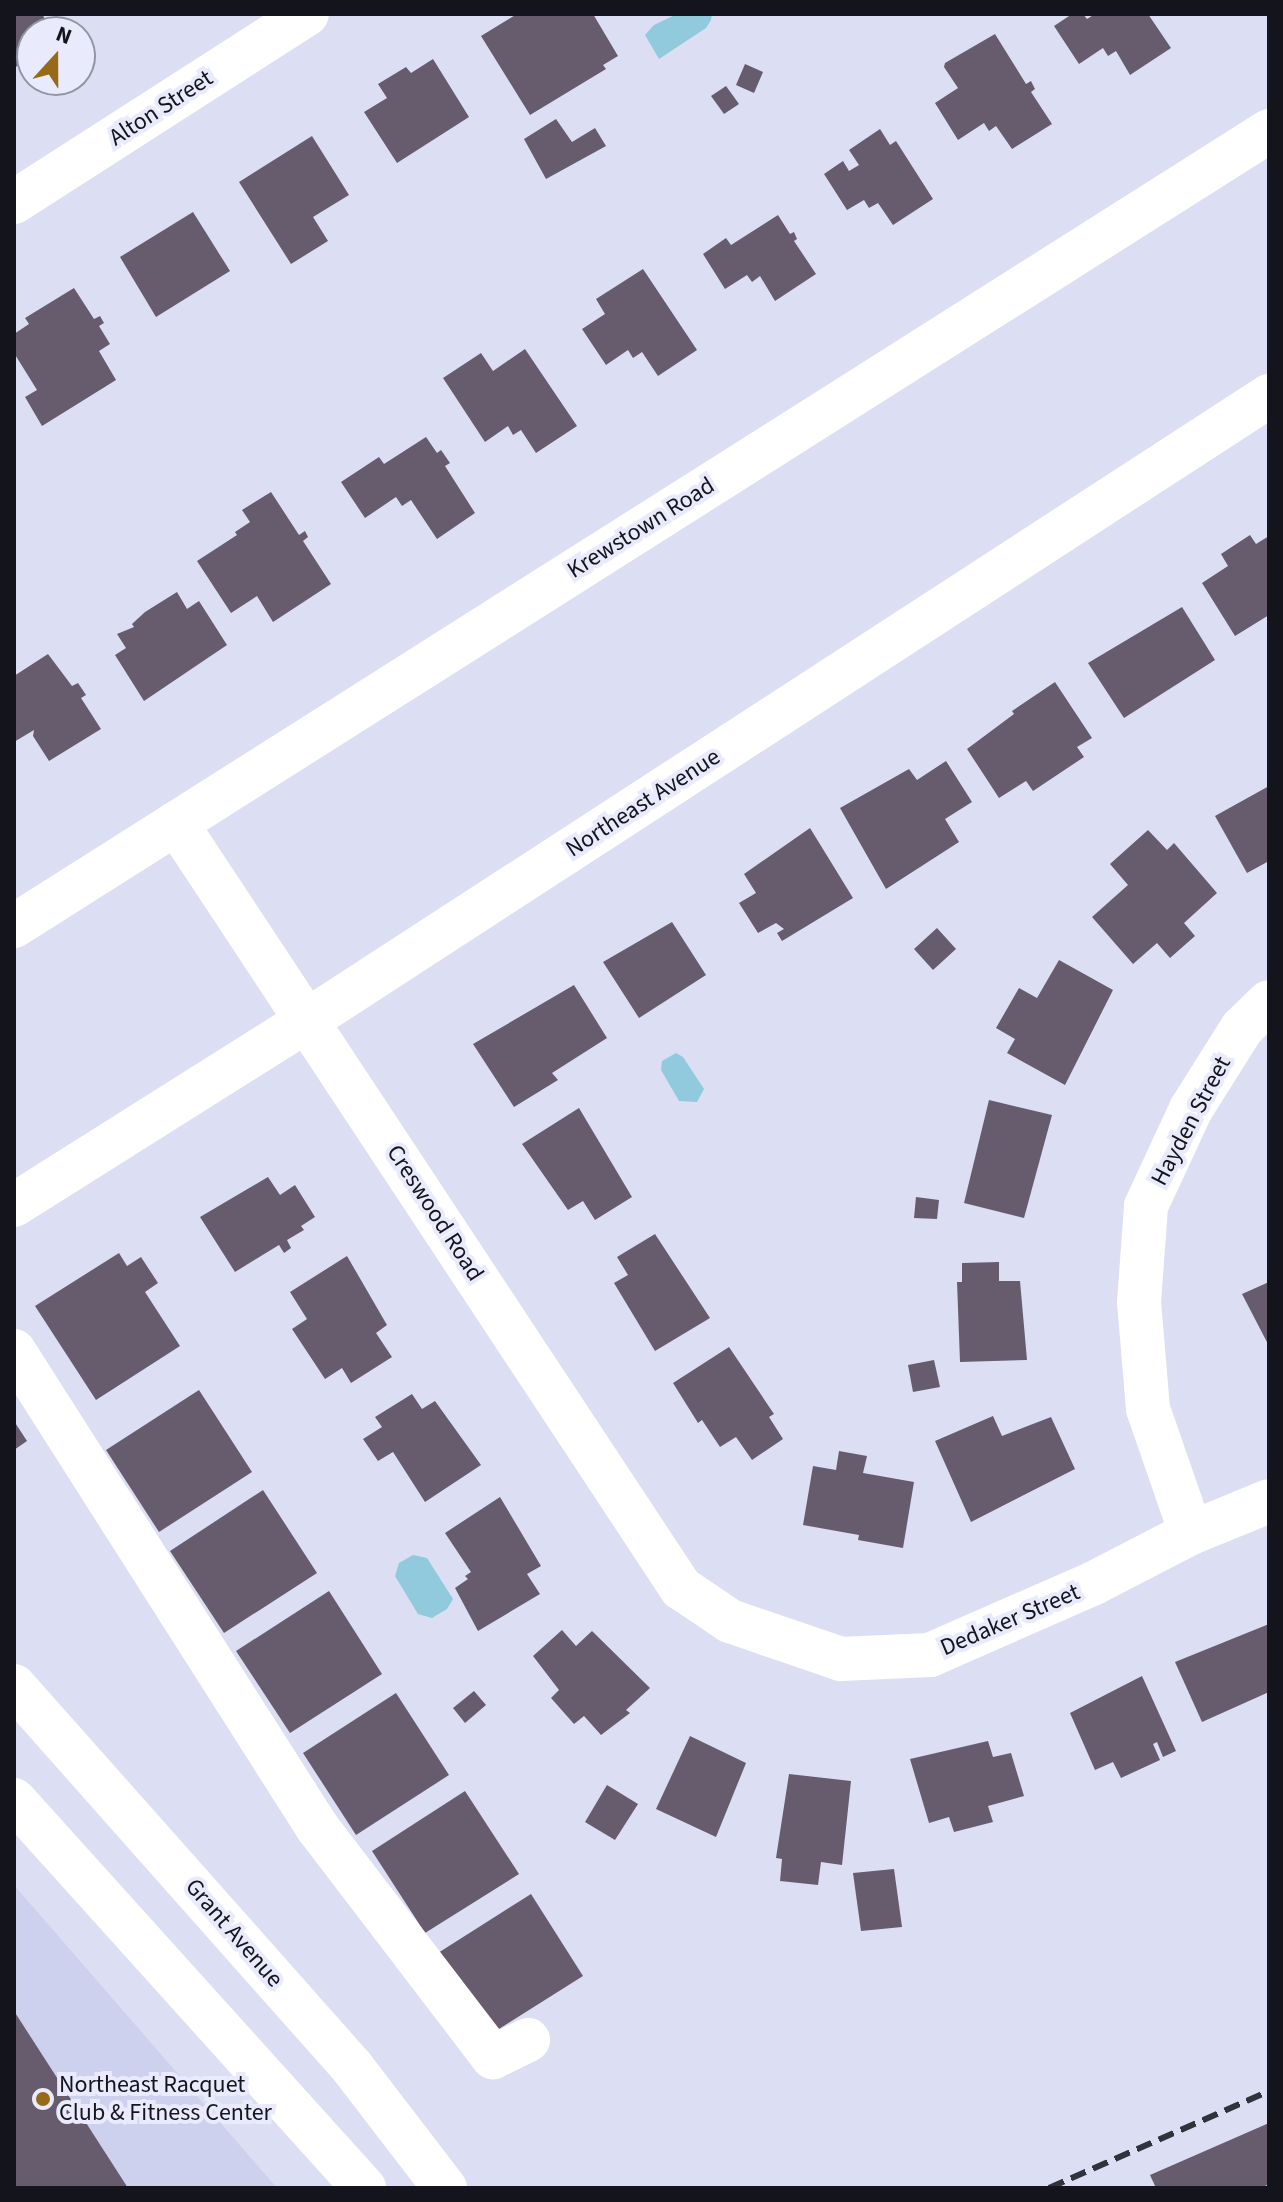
<!DOCTYPE html>
<html>
<head>
<meta charset="utf-8">
<style>
  body { margin:0 }
  #map { position:relative; width:1283px; height:2202px; overflow:hidden; background:#dcdef4; font-family:"Source Sans 3",sans-serif }
  div>[style] { position:absolute }
  [style*='--x'] { left:calc(var(--x)*1px); top:calc(var(--y)*1px); width:calc(var(--w)*1px); rotate:calc(var(--a)*1deg) }
  .built>* { inset:0; background:#ced1ee }
  .water>* { inset:0; background:#90cadc }
  .building>* { inset:0; background:#675c6d }
  .minor>* { height:44px; margin:-22px; padding:0 22px; transform-origin:22px; border-radius:22px; background:#fff }
  .major>* { height:44px; margin:-22px; padding:0 22px; transform-origin:22px; border-radius:22px; background:#fff }
  .rail>* { height:6px; margin-top:-3px; transform-origin:0; background:repeating-linear-gradient(90deg,#31333c 0 16px,transparent 0 24px) }
  .dots>* { width:22px; height:22px; translate:-50% -50%; box-sizing:border-box; border:4px solid #e9ebfd; border-radius:50% }
  span { translate:-50% -50%; white-space:nowrap; text-align:center; line-height:1.15; -webkit-text-stroke:8px #e9ebfd; paint-order:stroke }
  .street-label { font-size:24px; color:#14151c }
  .poi-label { font-size:24px; color:#14151c }
  .left { translate:0 -50%; text-align:left }
  .frame { position:absolute; inset:0; border:16px solid #14151c; pointer-events:none }
  .north { position:absolute; left:16px; top:16px; width:80px; height:80px; box-sizing:border-box; background:#e9ebfd; border:2px solid #9495a3; border-radius:50%; rotate:21deg; font-size:22px; font-weight:700; line-height:32px; text-align:center; color:#14151c }
  .north::after { content:''; display:block; margin:auto; width:28px; height:36px; background:#976a18; clip-path:polygon(50% 0,100% 100%,50% 72%,0 100%) }
</style>
</head>
<body>
<div id="map">
  <div class="built">
    <div style="clip-path:polygon(14px 1885px,277px 2188px,14px 2188px)"></div>
  </div>
  <div class="water">
    <div style="clip-path:polygon(677px 14px,712px 14px,711px 20px,706px 28px,659px 59px,645px 35px,654px 25px)"></div>
    <div style="clip-path:polygon(676px 1053px,683px 1057px,704px 1089px,697px 1102px,679px 1101px,661px 1070px,662px 1061px)"></div>
    <div style="clip-path:polygon(413px 1555px,427px 1558px,453px 1599px,447px 1609px,432px 1618px,418px 1614px,395px 1576px,399px 1563px)"></div>
  </div>
  <div class="building">
    <div style="clip-path:polygon(14px 14px,42px 14px,53px 32px,32px 32px,32px 57px,14px 68px)"></div>
    <div style="clip-path:polygon(517px 14px,593px 14px,618px 56px,603px 65px,606px 69px,530px 115px,481px 36px)"></div>
    <div style="clip-path:polygon(1072px 14px,1083px 14px,1087px 19px,1095px 14px,1148px 14px,1171px 48px,1130px 75px,1116px 51px,1108px 56px,1103px 48px,1079px 64px,1054px 26px)"></div>
    <div style="clip-path:polygon(995px 34px,1026px 84px,1031px 81px,1035px 89px,1031px 92px,1052px 124px,1012px 149px,996px 126px,989px 131px,984px 123px,958px 140px,935px 103px,958px 88px,944px 67px,945px 63px)"></div>
    <div style="clip-path:polygon(433px 59px,469px 117px,397px 163px,364px 112px,387px 98px,378px 84px,406px 67px,411px 73px)"></div>
    <div style="clip-path:polygon(745px 64px,763px 72px,754px 93px,736px 85px)"></div>
    <div style="clip-path:polygon(726px 86px,739px 104px,724px 114px,711px 96px)"></div>
    <div style="clip-path:polygon(556px 119px,572px 142px,595px 128px,606px 146px,546px 179px,524px 139px)"></div>
    <div style="clip-path:polygon(880px 129px,890px 145px,896px 141px,933px 199px,893px 225px,878px 203px,869px 208px,864px 200px,847px 210px,824px 174px,843px 161px,849px 171px,859px 165px,849px 150px)"></div>
    <div style="clip-path:polygon(312px 136px,349px 195px,313px 217px,328px 241px,291px 264px,239px 182px)"></div>
    <div style="clip-path:polygon(193px 212px,230px 271px,156px 317px,120px 257px)"></div>
    <div style="clip-path:polygon(778px 215px,790px 234px,794px 232px,797px 239px,794px 241px,816px 274px,775px 301px,760px 276px,752px 282px,747px 275px,725px 289px,703px 254px,726px 238px,731px 245px)"></div>
    <div style="clip-path:polygon(643px 269px,697px 350px,658px 376px,642px 352px,633px 358px,628px 350px,606px 365px,582px 329px,605px 314px,596px 299px)"></div>
    <div style="clip-path:polygon(74px 288px,94px 319px,100px 316px,104px 323px,99px 326px,110px 344px,99px 351px,116px 380px,42px 426px,25px 397px,37px 390px,14px 353px,14px 334px,29px 324px,25px 318px)"></div>
    <div style="clip-path:polygon(525px 349px,577px 426px,536px 453px,521px 430px,513px 435px,508px 426px,485px 442px,443px 378px,481px 353px,493px 371px)"></div>
    <div style="clip-path:polygon(426px 437px,437px 453px,441px 450px,450px 463px,445px 466px,475px 513px,437px 539px,411px 500px,402px 506px,396px 497px,365px 518px,341px 482px,379px 457px,384px 464px)"></div>
    <div style="clip-path:polygon(271px 492px,299px 535px,305px 531px,308px 537px,303px 541px,331px 584px,273px 622px,257px 596px,231px 613px,197px 561px,237px 535px,235px 532px,250px 522px,242px 510px)"></div>
    <div style="clip-path:polygon(1250px 535px,1256px 544px,1269px 536px,1269px 615px,1235px 636px,1202px 583px,1228px 566px,1221px 554px)"></div>
    <div style="clip-path:polygon(177px 592px,187px 609px,199px 601px,227px 645px,144px 701px,115px 655px,126px 648px,117px 634px,134px 627px,132px 624px,145px 612px)"></div>
    <div style="clip-path:polygon(1182px 607px,1215px 660px,1124px 718px,1088px 663px)"></div>
    <div style="clip-path:polygon(48px 654px,72px 686px,78px 683px,86px 695px,81px 698px,101px 729px,49px 761px,33px 736px,34px 730px,14px 742px,14px 676px)"></div>
    <div style="clip-path:polygon(1055px 682px,1092px 738px,1077px 747px,1084px 757px,1033px 791px,1026px 781px,999px 798px,967px 749px,1014px 714px,1012px 711px)"></div>
    <div style="clip-path:polygon(946px 761px,972px 802px,945px 819px,959px 842px,886px 889px,840px 808px,909px 769px,917px 780px)"></div>
    <div style="clip-path:polygon(1269px 786px,1269px 861px,1247px 873px,1215px 816px)"></div>
    <div style="clip-path:polygon(810px 828px,853px 898px,782px 941px,777px 933px,784px 929px,776px 923px,758px 933px,739px 903px,756px 893px,744px 874px)"></div>
    <div style="clip-path:polygon(1148px 830px,1167px 850px,1174px 843px,1217px 893px,1184px 923px,1195px 936px,1170px 958px,1157px 943px,1133px 964px,1092px 917px,1128px 885px,1110px 864px)"></div>
    <div style="clip-path:polygon(672px 922px,706px 975px,639px 1018px,603px 962px)"></div>
    <div style="clip-path:polygon(937px 928px,956px 949px,933px 970px,914px 949px)"></div>
    <div style="clip-path:polygon(1059px 960px,1113px 990px,1065px 1085px,1007px 1053px,1015px 1039px,996px 1028px,1019px 988px,1037px 998px)"></div>
    <div style="clip-path:polygon(574px 985px,607px 1038px,552px 1073px,558px 1080px,514px 1107px,473px 1044px)"></div>
    <div style="clip-path:polygon(989px 1100px,1052px 1115px,1024px 1218px,964px 1203px)"></div>
    <div style="clip-path:polygon(579px 1108px,632px 1197px,595px 1220px,583px 1201px,568px 1210px,522px 1144px)"></div>
    <div style="clip-path:polygon(268px 1177px,280px 1195px,295px 1185px,315px 1217px,301px 1226px,304px 1230px,287px 1240px,291px 1248px,284px 1253px,279px 1245px,235px 1272px,200px 1217px)"></div>
    <div style="clip-path:polygon(916px 1197px,939px 1200px,937px 1219px,914px 1218px)"></div>
    <div style="clip-path:polygon(655px 1234px,710px 1318px,655px 1351px,614px 1283px,628px 1275px,617px 1257px)"></div>
    <div style="clip-path:polygon(119px 1253px,127px 1266px,141px 1257px,158px 1283px,145px 1292px,180px 1346px,96px 1400px,35px 1306px)"></div>
    <div style="clip-path:polygon(347px 1256px,387px 1325px,376px 1333px,392px 1357px,351px 1383px,342px 1368px,325px 1379px,292px 1329px,307px 1319px,290px 1292px)"></div>
    <div style="clip-path:polygon(999px 1262px,999px 1281px,1020px 1281px,1027px 1360px,960px 1362px,957px 1282px,962px 1282px,962px 1263px)"></div>
    <div style="clip-path:polygon(1269px 1282px,1269px 1346px,1242px 1294px)"></div>
    <div style="clip-path:polygon(729px 1347px,774px 1414px,769px 1417px,783px 1439px,752px 1460px,736px 1437px,720px 1447px,702px 1420px,698px 1423px,673px 1383px)"></div>
    <div style="clip-path:polygon(934px 1360px,940px 1387px,913px 1392px,908px 1365px)"></div>
    <div style="clip-path:polygon(199px 1390px,252px 1472px,159px 1532px,106px 1450px)"></div>
    <div style="clip-path:polygon(412px 1394px,422px 1409px,435px 1401px,481px 1465px,425px 1502px,393px 1452px,378px 1461px,363px 1439px,382px 1427px,375px 1417px)"></div>
    <div style="clip-path:polygon(993px 1416px,1002px 1436px,1051px 1417px,1075px 1469px,971px 1522px,935px 1441px)"></div>
    <div style="clip-path:polygon(14px 1421px,27px 1441px,14px 1450px)"></div>
    <div style="clip-path:polygon(839px 1451px,867px 1456px,863px 1473px,914px 1482px,903px 1548px,858px 1540px,859px 1535px,803px 1525px,813px 1466px,836px 1470px)"></div>
    <div style="clip-path:polygon(263px 1490px,317px 1573px,224px 1633px,170px 1551px)"></div>
    <div style="clip-path:polygon(500px 1497px,541px 1566px,527px 1574px,540px 1594px,478px 1631px,455px 1588px,468px 1579px,465px 1576px,471px 1572px,445px 1533px)"></div>
    <div style="clip-path:polygon(329px 1591px,382px 1674px,290px 1733px,236px 1651px)"></div>
    <div style="clip-path:polygon(1269px 1624px,1269px 1692px,1202px 1722px,1175px 1662px)"></div>
    <div style="clip-path:polygon(562px 1630px,576px 1646px,592px 1631px,650px 1688px,626px 1710px,630px 1713px,601px 1735px,584px 1716px,574px 1724px,551px 1698px,559px 1690px,533px 1656px)"></div>
    <div style="clip-path:polygon(1142px 1676px,1176px 1751px,1163px 1757px,1157px 1742px,1153px 1744px,1160px 1760px,1121px 1778px,1113px 1762px,1095px 1770px,1070px 1713px)"></div>
    <div style="clip-path:polygon(474px 1691px,486px 1705px,465px 1723px,453px 1708px)"></div>
    <div style="clip-path:polygon(396px 1693px,449px 1775px,356px 1835px,303px 1753px)"></div>
    <div style="clip-path:polygon(690px 1736px,746px 1763px,716px 1837px,656px 1809px)"></div>
    <div style="clip-path:polygon(988px 1741px,993px 1757px,1011px 1753px,1024px 1796px,988px 1806px,993px 1822px,954px 1832px,949px 1817px,929px 1823px,910px 1759px)"></div>
    <div style="clip-path:polygon(789px 1774px,851px 1781px,842px 1865px,821px 1862px,818px 1885px,780px 1881px,782px 1859px,776px 1858px)"></div>
    <div style="clip-path:polygon(607px 1785px,638px 1804px,615px 1840px,585px 1822px)"></div>
    <div style="clip-path:polygon(465px 1791px,519px 1874px,425px 1933px,372px 1851px)"></div>
    <div style="clip-path:polygon(894px 1869px,902px 1927px,861px 1931px,853px 1873px)"></div>
    <div style="clip-path:polygon(531px 1894px,583px 1976px,491px 2034px,438px 1953px)"></div>
    <div style="clip-path:polygon(14px 2011px,128px 2188px,14px 2188px)"></div>
    <div style="clip-path:polygon(1269px 2123px,1269px 2184px,1261px 2188px,1156px 2188px,1150px 2175px)"></div>
  </div>
  <div class="minor">
    <div style="--x:14;--y:202;--w:348;--a:-32.7"></div>
    <div style="--x:176;--y:823;--w:917;--a:56.57"></div>
    <div style="--x:681;--y:1588;--w:59;--a:34"></div>
    <div style="--x:730;--y:1621;--w:117;--a:18.9"></div>
    <div style="--x:841;--y:1659;--w:89;--a:-2.6"></div>
    <div style="--x:930;--y:1655;--w:179;--a:-23.7"></div>
    <div style="--x:1094;--y:1583;--w:109;--a:-27.3"></div>
    <div style="--x:1191;--y:1533;--w:84;--a:-22.3"></div>
    <div style="--x:14;--y:926;--w:1486;--a:-32.35"></div>
    <div style="--x:14;--y:1205;--w:347;--a:-32.2"></div>
    <div style="--x:308;--y:1020;--w:1146;--a:-33"></div>
    <div style="--x:14;--y:1351;--w:564;--a:57.52"></div>
    <div style="--x:317;--y:1827;--w:290;--a:52.6"></div>
    <div style="--x:493;--y:2057;--w:39;--a:-26"></div>
    <div style="--x:1191;--y:1533;--w:131;--a:-109.1"></div>
    <div style="--x:1148;--y:1409;--w:107;--a:-94.8"></div>
    <div style="--x:1139;--y:1302;--w:96;--a:-85.8"></div>
    <div style="--x:1146;--y:1206;--w:107;--a:-65.1"></div>
    <div style="--x:1191;--y:1109;--w:96;--a:-57.8"></div>
    <div style="--x:1242;--y:1028;--w:37;--a:-44"></div>
  </div>
  <div class="major">
    <div style="--x:14;--y:1686;--w:509;--a:48.42"></div>
    <div style="--x:352;--y:2067;--w:153;--a:52.5"></div>
    <div style="--x:14;--y:1800;--w:523;--a:47.95"></div>
  </div>
  <div class="rail">
    <div style="--x:1049;--y:2188;--w:240;--a:-23.8"></div>
  </div>
  <div class="dots">
    <div style="left:43px;top:2099px;background:#976a18"></div>
  </div>
  <div class="street-label">
    <span style="left:161px;top:108px;rotate:-33deg">Alton Street</span>
    <span style="left:641px;top:528px;rotate:-32deg">Krewstown Road</span>
    <span style="left:643px;top:803px;rotate:-33deg">Northeast Avenue</span>
    <span style="left:1191px;top:1121px;rotate:-62deg">Hayden Street</span>
    <span style="left:435px;top:1213px;rotate:57deg">Creswood Road</span>
    <span style="left:1010px;top:1620px;rotate:-23deg">Dedaker Street</span>
    <span style="left:234px;top:1933px;rotate:49deg">Grant Avenue</span>
  </div>
  <div class="poi-label">
    <span class="left" style="left:59px;top:2099px">Northeast Racquet<br>Club &amp; Fitness Center</span>
  </div>
  <div class="frame"></div>
  <div class="north">N</div>
</div>
</body>
</html>
